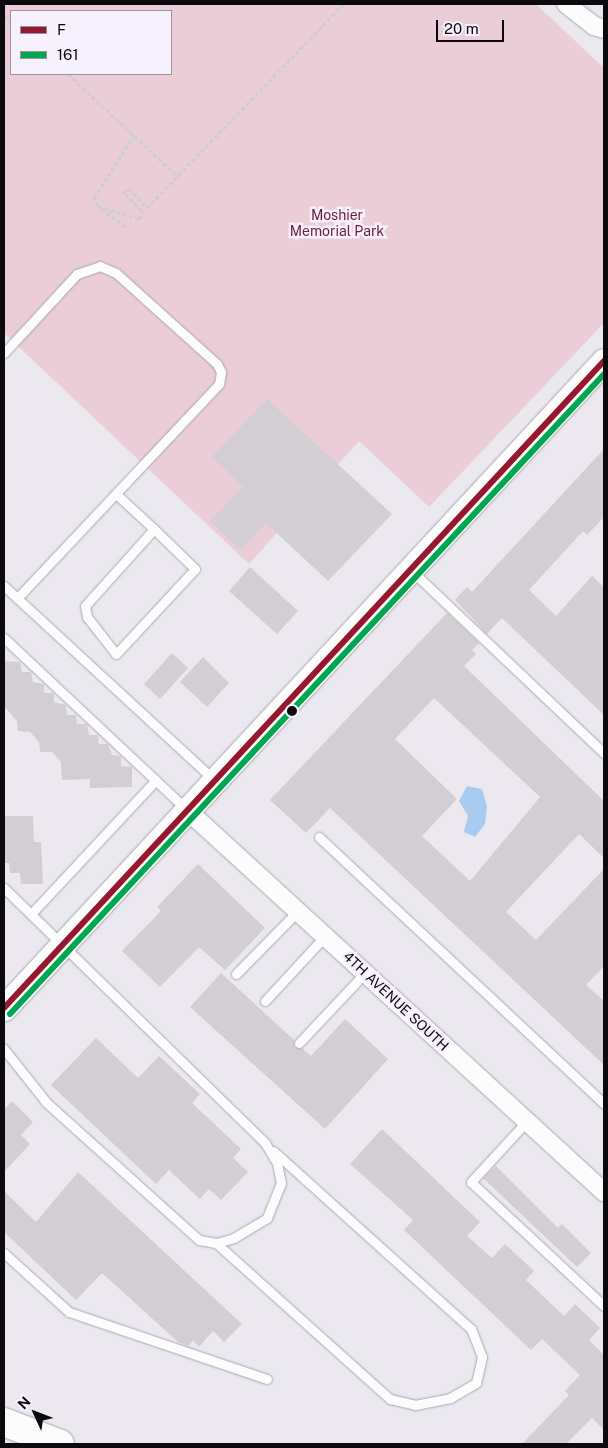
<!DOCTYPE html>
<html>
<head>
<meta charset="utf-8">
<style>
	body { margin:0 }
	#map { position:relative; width:608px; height:1448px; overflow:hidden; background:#ebe8f0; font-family:"Public Sans",sans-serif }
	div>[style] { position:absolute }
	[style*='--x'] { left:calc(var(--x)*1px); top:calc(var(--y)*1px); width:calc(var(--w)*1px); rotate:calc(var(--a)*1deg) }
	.green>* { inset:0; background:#ebcdd7 }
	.water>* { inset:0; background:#a9cbf0 }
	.building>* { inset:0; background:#d2ced3 }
	.path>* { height:3px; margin-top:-1.5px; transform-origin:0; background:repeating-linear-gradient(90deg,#ceced0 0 4px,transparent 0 6.5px) }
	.roads { filter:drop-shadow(0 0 1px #aba9af) drop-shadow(0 0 1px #aba9af) }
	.service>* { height:9px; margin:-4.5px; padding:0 4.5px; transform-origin:4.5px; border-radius:4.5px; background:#fcfcfd }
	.minor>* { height:18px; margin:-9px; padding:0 9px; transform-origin:9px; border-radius:9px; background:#fcfcfd }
	.secondary>* { height:25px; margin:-12.5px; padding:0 12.5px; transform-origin:12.5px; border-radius:12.5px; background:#fcfcfd }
	.motorway>* { height:28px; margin:-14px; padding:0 14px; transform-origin:14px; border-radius:14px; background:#fcfcfd }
	.bus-1>* { height:6px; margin:-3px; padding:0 3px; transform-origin:3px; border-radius:3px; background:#96172e }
	.bus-2>* { height:6px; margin:-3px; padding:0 3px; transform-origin:3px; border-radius:3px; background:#00a651 }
	.dots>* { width:14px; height:14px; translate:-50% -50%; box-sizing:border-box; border:2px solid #f7f1fe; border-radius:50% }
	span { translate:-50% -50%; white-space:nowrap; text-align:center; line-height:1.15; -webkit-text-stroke:5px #f7f1fe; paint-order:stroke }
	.park-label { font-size:14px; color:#701c39 }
	.street-label { font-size:14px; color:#0d0a0f }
	.frame { position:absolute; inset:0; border:5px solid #0d0a0f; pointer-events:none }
	.legend { position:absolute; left:10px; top:10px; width:162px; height:65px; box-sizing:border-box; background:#f7f1fe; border:1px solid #99959e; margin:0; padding:6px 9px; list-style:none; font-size:15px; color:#0d0a0f }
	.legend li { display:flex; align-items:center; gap:10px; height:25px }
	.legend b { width:25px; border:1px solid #99959e }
	.north { position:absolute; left:10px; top:1388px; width:50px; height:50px; -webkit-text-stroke:4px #f7f1fe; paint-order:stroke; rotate:313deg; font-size:14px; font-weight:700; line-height:20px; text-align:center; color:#0d0a0f }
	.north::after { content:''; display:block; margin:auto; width:18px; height:22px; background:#0d0a0f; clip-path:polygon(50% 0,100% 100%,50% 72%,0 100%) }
	.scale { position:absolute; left:436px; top:20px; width:68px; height:22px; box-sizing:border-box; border:2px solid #0d0a0f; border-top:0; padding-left:6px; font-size:15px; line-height:18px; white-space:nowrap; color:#0d0a0f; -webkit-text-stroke:4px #f7f1fe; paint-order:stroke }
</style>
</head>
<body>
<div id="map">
	<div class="green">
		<div style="clip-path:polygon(evenodd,4px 4px,536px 4px,604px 68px,604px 323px,429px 507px,359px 441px,249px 564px,4px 333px,4px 4px,11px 11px,171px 11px,171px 74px,11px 74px,11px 11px)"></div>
	</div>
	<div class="water">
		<div style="clip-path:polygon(467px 786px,482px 789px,487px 806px,485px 824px,475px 837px,464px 832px,468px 816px,459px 801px)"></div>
	</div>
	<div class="building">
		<div style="clip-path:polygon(267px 399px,392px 514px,328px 581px,266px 523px,240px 550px,210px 521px,243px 487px,212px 457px)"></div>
		<div style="clip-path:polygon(604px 449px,604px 517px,587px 535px,583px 531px,529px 590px,556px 616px,592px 576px,604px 587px,604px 715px,502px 618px,487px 634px,455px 600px,467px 587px,472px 592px)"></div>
		<div style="clip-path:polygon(250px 567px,298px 611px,277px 634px,229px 591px)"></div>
		<div style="clip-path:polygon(evenodd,447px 613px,479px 643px,472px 650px,476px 654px,464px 666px,604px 801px,604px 858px,579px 834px,506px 912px,536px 940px,604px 869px,604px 966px,586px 985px,604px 1001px,604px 1065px,330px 808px,306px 833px,270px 800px,447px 613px,434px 698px,540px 797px,470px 881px,422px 836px,457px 799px,395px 739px,434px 698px)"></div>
		<div style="clip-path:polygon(172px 653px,188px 668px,160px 699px,144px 684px)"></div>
		<div style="clip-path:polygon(203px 657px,229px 683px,207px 707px,180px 682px)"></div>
		<div style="clip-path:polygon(4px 661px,20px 662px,22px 672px,31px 672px,33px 682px,44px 684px,44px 693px,54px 693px,54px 702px,66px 705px,67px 715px,76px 715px,77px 724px,87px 724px,89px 735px,98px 735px,99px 744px,108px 744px,112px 755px,121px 756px,121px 766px,132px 767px,132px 787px,90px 788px,90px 779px,62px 780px,61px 762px,52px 752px,40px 752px,39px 742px,30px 732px,18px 731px,17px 721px,4px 706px)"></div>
		<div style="clip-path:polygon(4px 816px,33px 816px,34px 842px,41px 842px,43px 884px,21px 884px,20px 873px,10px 873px,9px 863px,4px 863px)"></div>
		<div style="clip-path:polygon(198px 864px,265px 928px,225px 970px,199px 947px,160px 987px,122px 951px,161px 911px,157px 907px)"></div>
		<div style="clip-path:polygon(221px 973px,294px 1040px,295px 1048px,302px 1048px,311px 1056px,345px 1019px,388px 1059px,325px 1129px,190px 1007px)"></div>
		<div style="clip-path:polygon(96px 1038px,138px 1078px,159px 1056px,200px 1094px,192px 1103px,241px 1149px,233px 1158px,248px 1172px,221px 1200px,209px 1189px,200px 1199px,169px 1170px,156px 1184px,51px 1085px)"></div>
		<div style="clip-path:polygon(12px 1101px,33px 1122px,21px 1135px,30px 1144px,4px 1172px,4px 1110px)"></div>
		<div style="clip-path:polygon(382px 1129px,480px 1222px,467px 1236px,492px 1258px,505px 1244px,534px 1271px,526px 1280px,564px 1316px,575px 1304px,600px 1328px,589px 1340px,604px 1355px,604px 1430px,592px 1418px,566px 1444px,522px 1444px,569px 1395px,565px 1391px,580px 1375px,542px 1339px,531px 1350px,404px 1230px,413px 1220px,350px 1164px)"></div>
		<div style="clip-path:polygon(496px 1166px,558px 1228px,562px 1224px,591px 1253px,577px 1267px,483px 1178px)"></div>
		<div style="clip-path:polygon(78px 1172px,242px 1324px,224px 1342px,213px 1331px,199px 1347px,193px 1340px,188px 1346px,178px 1342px,102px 1273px,76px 1300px,4px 1232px,4px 1191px,36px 1222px)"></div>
	</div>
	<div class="path">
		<div style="--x:4;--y:15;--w:10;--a:45"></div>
		<div style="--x:68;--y:74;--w:151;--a:43.1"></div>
		<div style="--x:98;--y:206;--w:44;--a:17.2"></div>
		<div style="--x:140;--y:219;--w:8;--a:-76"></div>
		<div style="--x:142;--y:211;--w:25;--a:-135"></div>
		<div style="--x:124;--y:193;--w:7;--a:-45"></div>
		<div style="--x:129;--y:188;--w:27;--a:48"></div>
		<div style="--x:147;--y:208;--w:283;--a:-46.1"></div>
		<div style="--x:125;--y:227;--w:34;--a:-142"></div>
		<div style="--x:98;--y:206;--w:9;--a:-117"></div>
		<div style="--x:94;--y:198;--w:75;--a:-57.6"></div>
	</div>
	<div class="roads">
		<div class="service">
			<div style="--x:4;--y:353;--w:108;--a:-47.3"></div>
			<div style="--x:77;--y:274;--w:24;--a:-19"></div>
			<div style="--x:100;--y:266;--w:17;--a:24"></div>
			<div style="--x:116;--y:273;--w:136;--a:42"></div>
			<div style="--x:217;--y:364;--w:9;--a:63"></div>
			<div style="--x:221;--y:372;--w:12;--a:99"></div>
			<div style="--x:219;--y:384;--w:294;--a:133.3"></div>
			<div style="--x:116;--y:494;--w:52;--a:42.6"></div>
			<div style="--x:154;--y:529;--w:57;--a:44.3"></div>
			<div style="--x:195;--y:569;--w:116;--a:132.9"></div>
			<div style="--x:116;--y:654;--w:47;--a:-128.1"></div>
			<div style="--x:87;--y:617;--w:11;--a:-100"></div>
			<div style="--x:85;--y:606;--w:103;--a:-48.1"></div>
			<div style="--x:412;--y:571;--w:265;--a:43.5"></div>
			<div style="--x:4;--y:586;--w:286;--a:42.7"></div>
			<div style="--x:4;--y:638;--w:250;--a:43.2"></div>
			<div style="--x:319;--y:837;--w:391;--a:43.1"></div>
			<div style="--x:4;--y:888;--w:365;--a:44.3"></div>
			<div style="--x:265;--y:1143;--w:23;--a:59"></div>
			<div style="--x:277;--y:1163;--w:20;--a:79"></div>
			<div style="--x:281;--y:1183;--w:38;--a:112"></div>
			<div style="--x:267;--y:1218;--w:39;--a:149"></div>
			<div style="--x:234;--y:1238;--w:19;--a:164"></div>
			<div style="--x:216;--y:1243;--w:17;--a:-170"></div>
			<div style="--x:199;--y:1240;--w:206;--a:-138"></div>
			<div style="--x:46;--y:1102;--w:68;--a:-128.4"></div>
			<div style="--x:31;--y:914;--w:183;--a:-47"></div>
			<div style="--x:236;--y:974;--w:88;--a:-45.5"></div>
			<div style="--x:265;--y:1001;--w:88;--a:-47.3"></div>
			<div style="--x:299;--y:1043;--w:96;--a:-46.7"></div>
			<div style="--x:527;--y:1121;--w:83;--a:132.6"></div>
			<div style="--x:471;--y:1182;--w:182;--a:43"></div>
			<div style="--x:216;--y:1243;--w:234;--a:41.9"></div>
			<div style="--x:390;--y:1399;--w:26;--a:13"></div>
			<div style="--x:415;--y:1405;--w:36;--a:-11"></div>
			<div style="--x:450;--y:1398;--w:30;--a:-30"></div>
			<div style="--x:476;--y:1383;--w:27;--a:-77"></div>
			<div style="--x:482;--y:1357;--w:30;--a:-111"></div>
			<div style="--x:471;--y:1329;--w:266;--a:-138"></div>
			<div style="--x:4;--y:1253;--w:88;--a:42.2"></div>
			<div style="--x:69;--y:1312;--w:209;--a:18.7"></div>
		</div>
		<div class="minor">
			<div style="--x:566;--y:4;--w:36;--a:38"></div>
			<div style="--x:594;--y:26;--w:10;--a:17"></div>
			<div style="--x:187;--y:810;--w:566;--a:42.49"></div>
		</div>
		<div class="secondary">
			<div style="--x:4;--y:1008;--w:882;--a:-47.16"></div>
		</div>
		<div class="motorway">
			<div style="--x:4;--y:1422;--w:60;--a:21.4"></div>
		</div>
	</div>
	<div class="bus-1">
		<div style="--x:4;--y:1008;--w:882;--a:-47.16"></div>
	</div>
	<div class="bus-2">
		<div style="--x:10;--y:1014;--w:873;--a:-47.13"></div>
	</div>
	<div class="dots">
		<div style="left:292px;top:711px;background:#0d0a0f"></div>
	</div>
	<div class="park-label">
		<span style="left:337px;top:223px">Moshier<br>Memorial Park</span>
	</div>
	<div class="street-label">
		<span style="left:396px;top:1001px;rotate:43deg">4TH AVENUE SOUTH</span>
	</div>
	<div class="frame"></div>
	<ul class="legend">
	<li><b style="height:6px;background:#96172e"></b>F</li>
	<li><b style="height:6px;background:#00a651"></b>161</li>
	</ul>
	<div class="north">N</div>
	<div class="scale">20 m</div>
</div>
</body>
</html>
